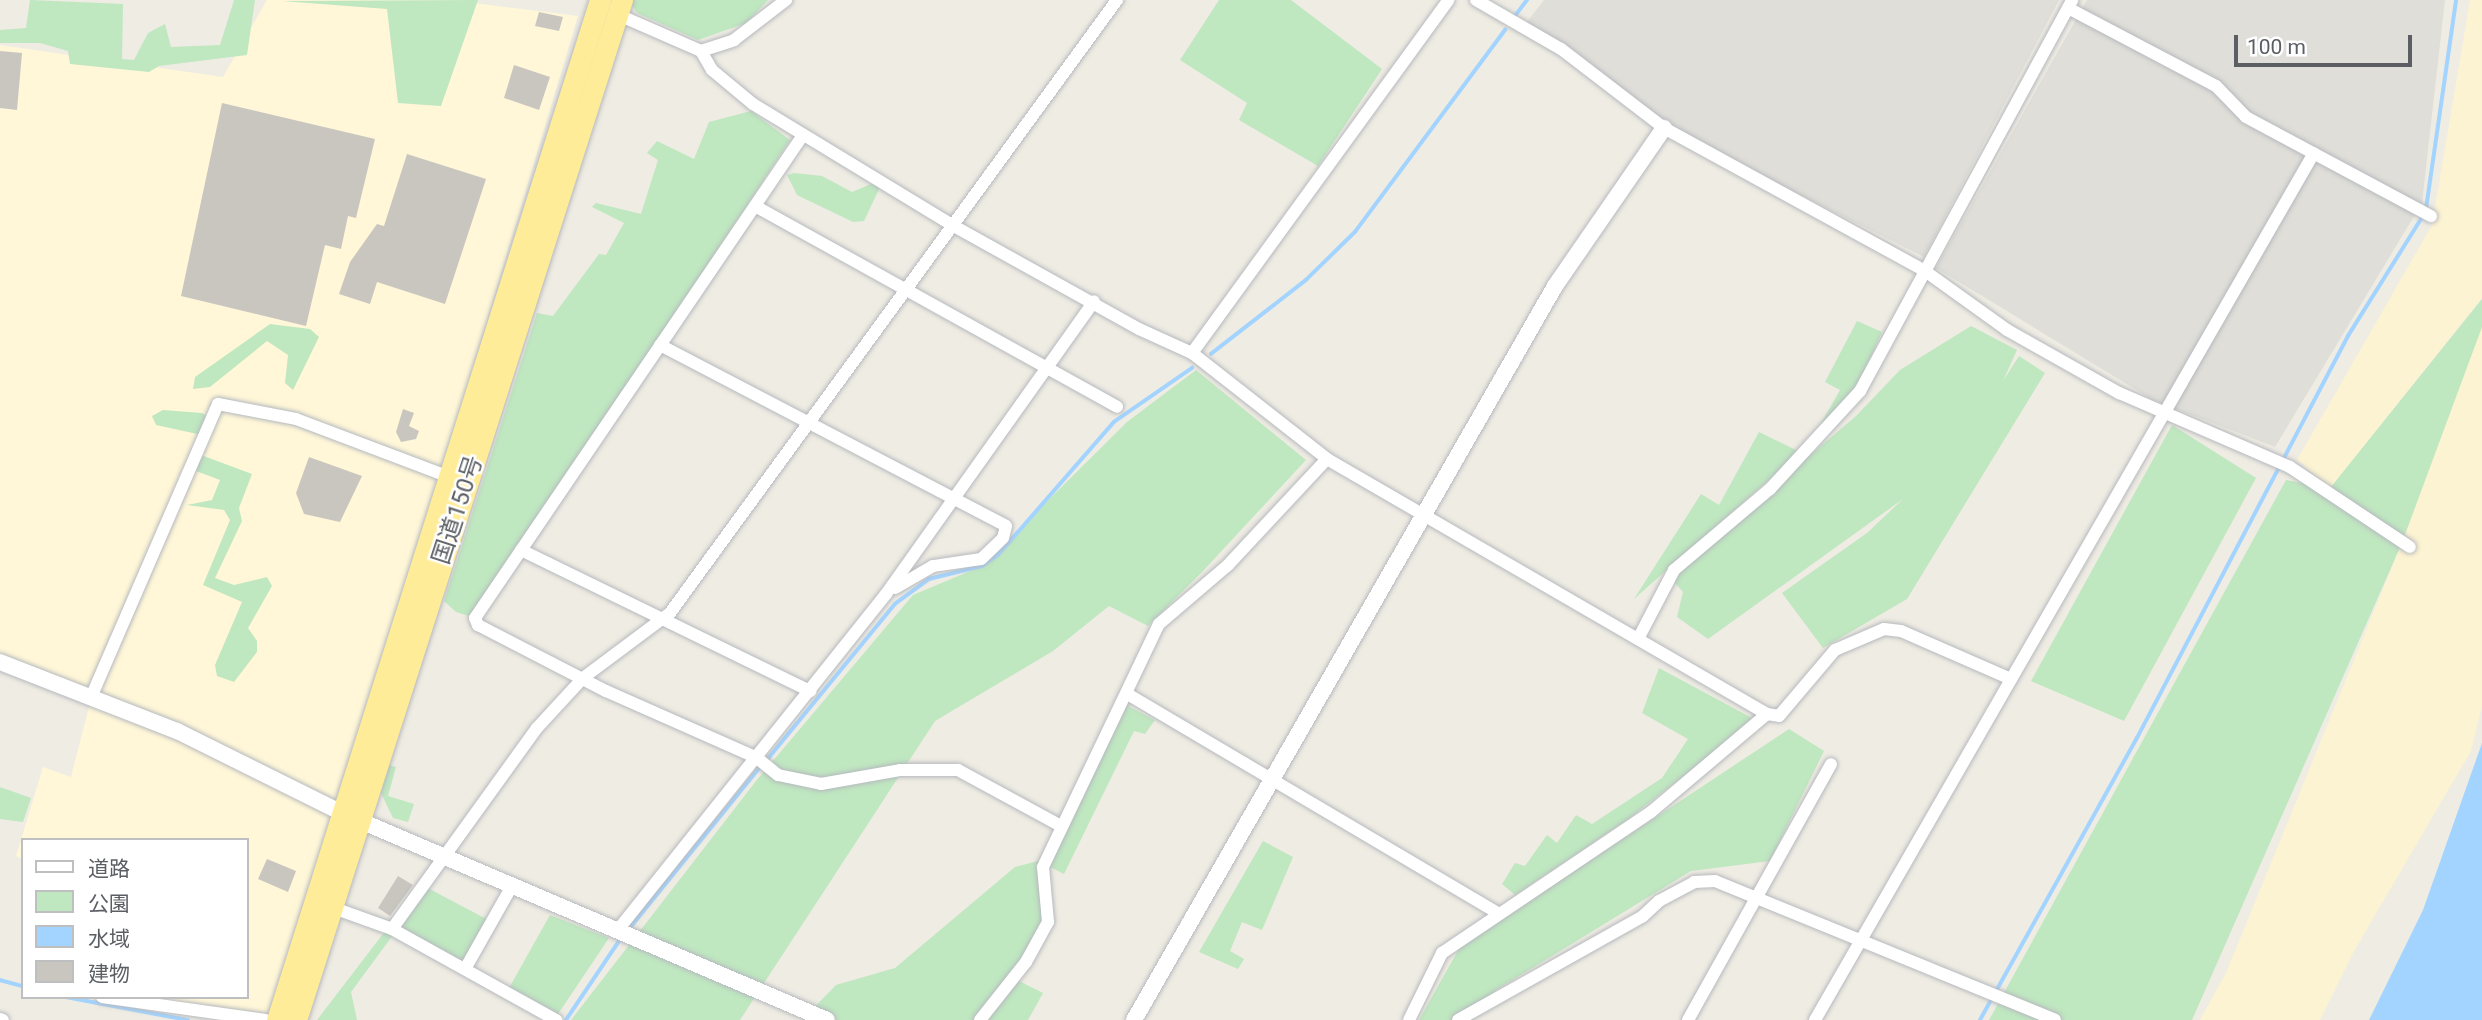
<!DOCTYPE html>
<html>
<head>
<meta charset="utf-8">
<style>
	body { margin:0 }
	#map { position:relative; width:2482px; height:1020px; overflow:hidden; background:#efece3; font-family:Roboto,"Noto Sans JP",sans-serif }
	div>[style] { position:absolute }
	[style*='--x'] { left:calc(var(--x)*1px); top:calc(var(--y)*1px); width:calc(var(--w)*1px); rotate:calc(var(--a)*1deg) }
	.commercial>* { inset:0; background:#fff7d8 }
	.industrial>* { inset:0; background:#dfded8 }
	.green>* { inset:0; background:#bfe7c0 }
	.sand>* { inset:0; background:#fbf3d2 }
	.water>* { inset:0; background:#a3d4ff }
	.stream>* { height:3.5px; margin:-1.75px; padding:0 1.75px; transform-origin:1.75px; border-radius:1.75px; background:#a3d4ff }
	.building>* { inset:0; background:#c9c6c0 }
	.roads { filter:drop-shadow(0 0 2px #b6b9be) drop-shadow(0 0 2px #b6b9be) }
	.minor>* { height:12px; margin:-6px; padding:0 6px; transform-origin:6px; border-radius:6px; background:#fff }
	.tertiary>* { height:16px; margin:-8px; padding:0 8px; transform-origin:8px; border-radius:8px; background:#fff }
	.trunk>* { height:21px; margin:-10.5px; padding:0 10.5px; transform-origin:10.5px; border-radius:10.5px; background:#ffec99 }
	span { translate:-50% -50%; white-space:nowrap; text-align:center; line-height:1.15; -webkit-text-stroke:5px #fff; paint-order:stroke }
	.street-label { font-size:24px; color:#5b5f64 }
	.legend { position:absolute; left:21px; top:838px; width:228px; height:161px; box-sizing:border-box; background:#fff; border:2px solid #bdbfc1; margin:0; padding:9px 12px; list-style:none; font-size:21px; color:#5b5f64 }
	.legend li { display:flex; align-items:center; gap:14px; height:35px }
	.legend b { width:35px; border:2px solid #bdbfc1 }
	.scale { position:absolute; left:2234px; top:35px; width:178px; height:32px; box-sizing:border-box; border:4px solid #5b5f64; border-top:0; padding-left:9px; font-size:21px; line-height:24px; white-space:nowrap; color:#5b5f64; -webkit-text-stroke:5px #fff; paint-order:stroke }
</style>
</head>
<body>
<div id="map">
	<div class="commercial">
		<div style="clip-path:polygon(267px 0,449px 0,578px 16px,447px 454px,267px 1020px,134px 997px,247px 997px,247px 840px,23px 840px,23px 859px,16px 856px,43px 767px,71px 777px,92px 695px,0 667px,0 45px,223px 77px)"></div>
	</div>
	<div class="industrial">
		<div style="clip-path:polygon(1544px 0,2059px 0,1924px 257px,1648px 118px,1571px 58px,1521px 30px)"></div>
		<div style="clip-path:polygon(2087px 0,2445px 0,2422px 203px,2275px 447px,2153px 400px,1936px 268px)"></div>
	</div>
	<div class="green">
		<div style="clip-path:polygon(30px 0,123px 4px,122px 59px,134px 60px,148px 33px,165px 24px,171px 47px,220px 45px,234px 0,255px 0,247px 55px,159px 66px,149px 72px,70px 64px,68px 51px,40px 43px,0 43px,0 30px,26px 28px)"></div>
		<div style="clip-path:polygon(478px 0,441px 106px,398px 103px,387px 9px,282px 1px)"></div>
		<div style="clip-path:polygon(628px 0,768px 0,746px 23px,698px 40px,637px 13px)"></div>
		<div style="clip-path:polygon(1219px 0,1291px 0,1382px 69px,1318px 166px,1239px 120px,1247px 103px,1180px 60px)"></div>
		<div style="clip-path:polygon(751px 111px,790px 140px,475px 618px,456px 612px,444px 601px,537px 313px,553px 316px,599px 254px,606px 255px,624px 223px,592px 207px,596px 203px,641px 214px,658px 160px,647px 153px,657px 141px,694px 159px,709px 122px)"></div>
		<div style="clip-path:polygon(794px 173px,822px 176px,852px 192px,871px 184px,880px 187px,864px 221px,853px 222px,797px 195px,787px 175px)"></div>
		<div style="clip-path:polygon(2482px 299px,2482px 361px,2192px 1020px,1989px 1020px,2286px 480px,2330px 488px)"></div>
		<div style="clip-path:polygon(1857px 321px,1882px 332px,1860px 382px,1807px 448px,1840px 390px,1825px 382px)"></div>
		<div style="clip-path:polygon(270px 324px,310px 329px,319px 337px,293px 390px,285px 383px,288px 355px,267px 341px,210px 387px,193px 389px,195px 377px)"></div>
		<div style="clip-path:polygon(1971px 326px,2017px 350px,2003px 381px,2019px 356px,2045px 373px,1907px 599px,1823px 648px,1782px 593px,1867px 533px,1903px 499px,1708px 639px,1677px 617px,1683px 592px,1674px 582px,1688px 559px,1856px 416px,1900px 370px)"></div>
		<div style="clip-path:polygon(1196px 370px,1306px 460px,1203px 571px,1148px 626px,1109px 606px,1053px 651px,935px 721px,740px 1020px,571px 1020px,756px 781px,913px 595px,982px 566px,1127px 422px)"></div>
		<div style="clip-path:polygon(163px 410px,202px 413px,207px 416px,202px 435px,156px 425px,152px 416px)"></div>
		<div style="clip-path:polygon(2172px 425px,2256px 478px,2124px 721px,2031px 681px)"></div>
		<div style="clip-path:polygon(1759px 432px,1800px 452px,1634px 599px,1701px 494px,1719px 505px)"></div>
		<div style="clip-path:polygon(201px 455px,252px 474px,239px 508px,242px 521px,215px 578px,234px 585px,267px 577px,272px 586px,248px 628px,257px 641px,257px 652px,234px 682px,217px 676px,215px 665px,242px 602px,203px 585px,230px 520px,224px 510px,187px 505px,212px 500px,220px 480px,196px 471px)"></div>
		<div style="clip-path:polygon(1659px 668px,1752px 718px,1750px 724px,1627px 820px,1515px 895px,1502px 884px,1515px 863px,1525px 866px,1547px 835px,1557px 843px,1576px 815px,1592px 824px,1662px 778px,1688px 739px,1642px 713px)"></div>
		<div style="clip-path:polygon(1126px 705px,1155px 720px,1145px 734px,1134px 731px,1064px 874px,1046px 865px)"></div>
		<div style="clip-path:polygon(1789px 729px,1824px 751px,1770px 861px,1691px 871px,1496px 990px,1473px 1020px,1419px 1020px,1460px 947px)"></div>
		<div style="clip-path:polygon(389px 765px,396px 767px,388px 796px,414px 804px,408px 822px,393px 818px,381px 793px)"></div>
		<div style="clip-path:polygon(0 787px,31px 798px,23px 822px,0 819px)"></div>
		<div style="clip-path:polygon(1263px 841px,1293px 857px,1262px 930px,1242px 922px,1230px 951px,1244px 959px,1238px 969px,1199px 952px)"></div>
		<div style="clip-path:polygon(1042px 860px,1043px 932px,974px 1020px,802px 1020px,836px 985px,895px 968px,1015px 867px)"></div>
		<div style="clip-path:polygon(424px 886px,492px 922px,461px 967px,399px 933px)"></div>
		<div style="clip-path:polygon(550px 915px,609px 938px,558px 1014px,509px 988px)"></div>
		<div style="clip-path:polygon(386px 930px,393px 935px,351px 992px,357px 1020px,317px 1020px)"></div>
		<div style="clip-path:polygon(1019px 981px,1043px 993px,1028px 1020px,988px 1020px)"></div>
	</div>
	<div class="sand">
		<div style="clip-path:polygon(2470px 0,2482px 0,2482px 298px,2330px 488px,2297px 460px,2432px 225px)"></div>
		<div style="clip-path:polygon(2482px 327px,2482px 706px,2471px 751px,2354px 951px,2320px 1020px,2200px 1020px,2226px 973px,2403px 540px)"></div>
	</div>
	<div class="water">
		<div style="clip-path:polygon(2482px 743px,2482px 1020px,2369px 1020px,2423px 910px)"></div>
	</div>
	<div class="stream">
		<div style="--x:1515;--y:16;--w:20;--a:-53"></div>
		<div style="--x:2426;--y:209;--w:211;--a:-81.8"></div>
		<div style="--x:1211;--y:354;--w:120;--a:-37.9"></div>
		<div style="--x:1306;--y:280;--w:69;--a:-44.4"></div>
		<div style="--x:1355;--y:232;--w:252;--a:-53.4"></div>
		<div style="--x:766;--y:761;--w:203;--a:-50.6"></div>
		<div style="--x:895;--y:604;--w:42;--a:-36.3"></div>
		<div style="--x:929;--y:579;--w:55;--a:-13.8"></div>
		<div style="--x:982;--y:566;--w:19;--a:-35"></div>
		<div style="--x:998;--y:555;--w:176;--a:-48.9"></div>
		<div style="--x:1114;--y:422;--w:95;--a:-34.7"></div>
		<div style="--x:629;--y:929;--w:210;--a:-51"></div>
		<div style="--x:0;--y:980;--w:24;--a:15"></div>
		<div style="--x:66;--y:997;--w:124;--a:10.7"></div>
		<div style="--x:566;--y:1020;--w:99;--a:-56.1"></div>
		<div style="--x:1980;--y:1020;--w:323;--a:-60.9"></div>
		<div style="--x:2137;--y:738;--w:454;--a:-62.3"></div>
		<div style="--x:2348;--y:336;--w:142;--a:-58"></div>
	</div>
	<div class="building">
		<div style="clip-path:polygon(539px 12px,563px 17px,559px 31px,535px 26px)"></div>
		<div style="clip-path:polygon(0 51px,22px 53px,17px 110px,0 108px)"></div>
		<div style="clip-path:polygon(514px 65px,550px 77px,539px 110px,504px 98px)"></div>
		<div style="clip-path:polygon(222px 103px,375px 139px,356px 218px,348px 216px,341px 249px,325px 245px,306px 326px,181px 296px)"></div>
		<div style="clip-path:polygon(407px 154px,486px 179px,445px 304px,377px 282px,370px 304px,339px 294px,350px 262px,377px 224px,384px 226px)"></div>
		<div style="clip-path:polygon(403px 409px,414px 413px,409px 426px,419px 431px,416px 439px,401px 442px,396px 432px)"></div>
		<div style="clip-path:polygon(309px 457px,362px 476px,340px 522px,304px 514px,296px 493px)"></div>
		<div style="clip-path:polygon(267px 859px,296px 871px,288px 892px,258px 879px)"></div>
		<div style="clip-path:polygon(398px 876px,413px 885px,390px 916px,378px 908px)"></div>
	</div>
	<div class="roads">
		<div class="minor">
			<div style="--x:1476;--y:0;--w:98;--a:30"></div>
			<div style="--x:1561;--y:49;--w:130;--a:37.5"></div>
			<div style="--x:1664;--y:128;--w:298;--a:28.7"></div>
			<div style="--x:1925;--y:271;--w:101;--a:35.7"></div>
			<div style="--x:2007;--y:330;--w:129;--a:29.4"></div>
			<div style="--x:2119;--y:393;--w:186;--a:23.4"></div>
			<div style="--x:2290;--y:467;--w:144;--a:33.7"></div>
			<div style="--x:2068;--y:8;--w:167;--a:27.8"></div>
			<div style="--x:2216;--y:86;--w:43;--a:45.9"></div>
			<div style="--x:2246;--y:117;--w:210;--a:28.2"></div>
			<div style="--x:614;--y:13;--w:95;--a:23.6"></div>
			<div style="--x:701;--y:51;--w:35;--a:-18"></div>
			<div style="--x:734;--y:40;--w:66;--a:-37.6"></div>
			<div style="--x:701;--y:51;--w:22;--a:60"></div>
			<div style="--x:712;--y:70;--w:53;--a:39.7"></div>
			<div style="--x:753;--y:104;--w:233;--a:31.3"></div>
			<div style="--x:952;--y:225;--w:214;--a:29.1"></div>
			<div style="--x:1139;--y:329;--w:58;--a:24.4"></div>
			<div style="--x:1192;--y:353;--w:172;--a:38.1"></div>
			<div style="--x:1327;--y:459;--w:509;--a:30.09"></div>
			<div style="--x:1767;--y:714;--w:12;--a:9"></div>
			<div style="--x:1779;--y:716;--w:87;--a:-49.7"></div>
			<div style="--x:1835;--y:650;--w:53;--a:-23.2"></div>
			<div style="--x:1884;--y:629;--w:17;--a:7"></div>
			<div style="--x:1901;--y:631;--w:120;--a:23.6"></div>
			<div style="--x:803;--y:135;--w:584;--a:124.18"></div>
			<div style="--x:475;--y:618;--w:8;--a:67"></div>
			<div style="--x:478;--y:625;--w:144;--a:27.3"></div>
			<div style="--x:606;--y:691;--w:165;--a:23.9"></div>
			<div style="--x:757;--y:758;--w:27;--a:39"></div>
			<div style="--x:778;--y:775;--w:44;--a:11.8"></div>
			<div style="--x:821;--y:784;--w:80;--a:-10"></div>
			<div style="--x:900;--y:770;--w:58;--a:0"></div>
			<div style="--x:958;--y:770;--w:117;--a:28.5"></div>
			<div style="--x:755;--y:206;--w:414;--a:29"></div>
			<div style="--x:660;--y:345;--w:390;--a:27.6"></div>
			<div style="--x:1006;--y:526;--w:12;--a:104"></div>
			<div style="--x:1003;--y:538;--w:30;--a:136"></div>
			<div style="--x:981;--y:559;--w:49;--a:171.7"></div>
			<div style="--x:933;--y:566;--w:44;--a:149.9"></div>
			<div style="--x:1192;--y:353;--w:436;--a:-54"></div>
			<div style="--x:521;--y:550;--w:322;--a:26"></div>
			<div style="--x:1638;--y:639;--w:78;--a:-62.4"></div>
			<div style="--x:1674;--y:570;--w:126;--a:-40.2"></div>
			<div style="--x:1770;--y:489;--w:133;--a:-47.4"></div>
			<div style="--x:1860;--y:391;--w:445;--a:-61.5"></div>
			<div style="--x:92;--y:695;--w:317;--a:-66.6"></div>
			<div style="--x:218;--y:404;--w:79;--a:10.9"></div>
			<div style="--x:296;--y:419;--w:170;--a:20.7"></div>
			<div style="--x:1129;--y:695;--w:428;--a:30.6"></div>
			<div style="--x:331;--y:907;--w:65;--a:19.8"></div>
			<div style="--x:392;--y:929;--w:188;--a:29"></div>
			<div style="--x:392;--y:929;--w:248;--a:-54.2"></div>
			<div style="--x:537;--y:728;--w:68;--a:-47.4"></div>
			<div style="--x:583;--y:678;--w:109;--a:-36.8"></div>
			<div style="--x:670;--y:613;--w:759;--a:-53.9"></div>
			<div style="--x:617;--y:931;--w:431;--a:-51.4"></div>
			<div style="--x:886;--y:594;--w:359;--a:-54.6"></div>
			<div style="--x:465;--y:969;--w:95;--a:-60.5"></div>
			<div style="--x:102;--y:997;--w:165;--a:8"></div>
			<div style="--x:0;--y:1019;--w:3;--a:18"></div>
			<div style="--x:980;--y:1020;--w:74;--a:-51.6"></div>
			<div style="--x:1026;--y:962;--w:46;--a:-61.2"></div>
			<div style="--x:1048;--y:922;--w:55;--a:-95.2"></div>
			<div style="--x:1043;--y:867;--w:269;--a:-64.5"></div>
			<div style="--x:1159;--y:624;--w:91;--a:-40.5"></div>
			<div style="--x:1228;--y:565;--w:145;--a:-47"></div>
			<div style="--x:1409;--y:1020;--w:75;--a:-63.8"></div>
			<div style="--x:1442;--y:953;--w:252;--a:-34"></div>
			<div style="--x:1651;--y:812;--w:152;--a:-40.2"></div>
			<div style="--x:1458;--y:1020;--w:212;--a:-29.3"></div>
			<div style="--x:1643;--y:916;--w:22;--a:-43"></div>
			<div style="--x:1659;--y:901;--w:40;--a:-28"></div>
			<div style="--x:1694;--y:882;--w:21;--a:-3"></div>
			<div style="--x:1715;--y:881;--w:367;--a:22.2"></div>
			<div style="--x:1688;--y:1020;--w:293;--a:-60.8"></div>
			<div style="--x:1815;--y:1020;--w:1000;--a:-60.08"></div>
		</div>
		<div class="tertiary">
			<div style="--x:0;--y:662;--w:190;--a:21.3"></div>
			<div style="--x:177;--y:731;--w:184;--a:26.4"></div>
			<div style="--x:342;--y:813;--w:527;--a:23.11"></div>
			<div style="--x:1134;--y:1020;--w:846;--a:-60.16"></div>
			<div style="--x:1555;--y:286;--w:192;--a:-55.4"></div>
		</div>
		<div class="trunk">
			<div style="--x:277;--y:1020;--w:1070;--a:-72.43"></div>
			<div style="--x:296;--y:1020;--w:1071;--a:-72.28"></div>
		</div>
	</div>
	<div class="street-label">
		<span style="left:458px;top:510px;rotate:-72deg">国道150号</span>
	</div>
	<ul class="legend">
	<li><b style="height:9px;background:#fff"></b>道路</li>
	<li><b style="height:19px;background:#bfe7c0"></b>公園</li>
	<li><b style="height:19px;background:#a3d4ff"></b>水域</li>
	<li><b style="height:19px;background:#c9c6c0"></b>建物</li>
	</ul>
	<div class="scale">100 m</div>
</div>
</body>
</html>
